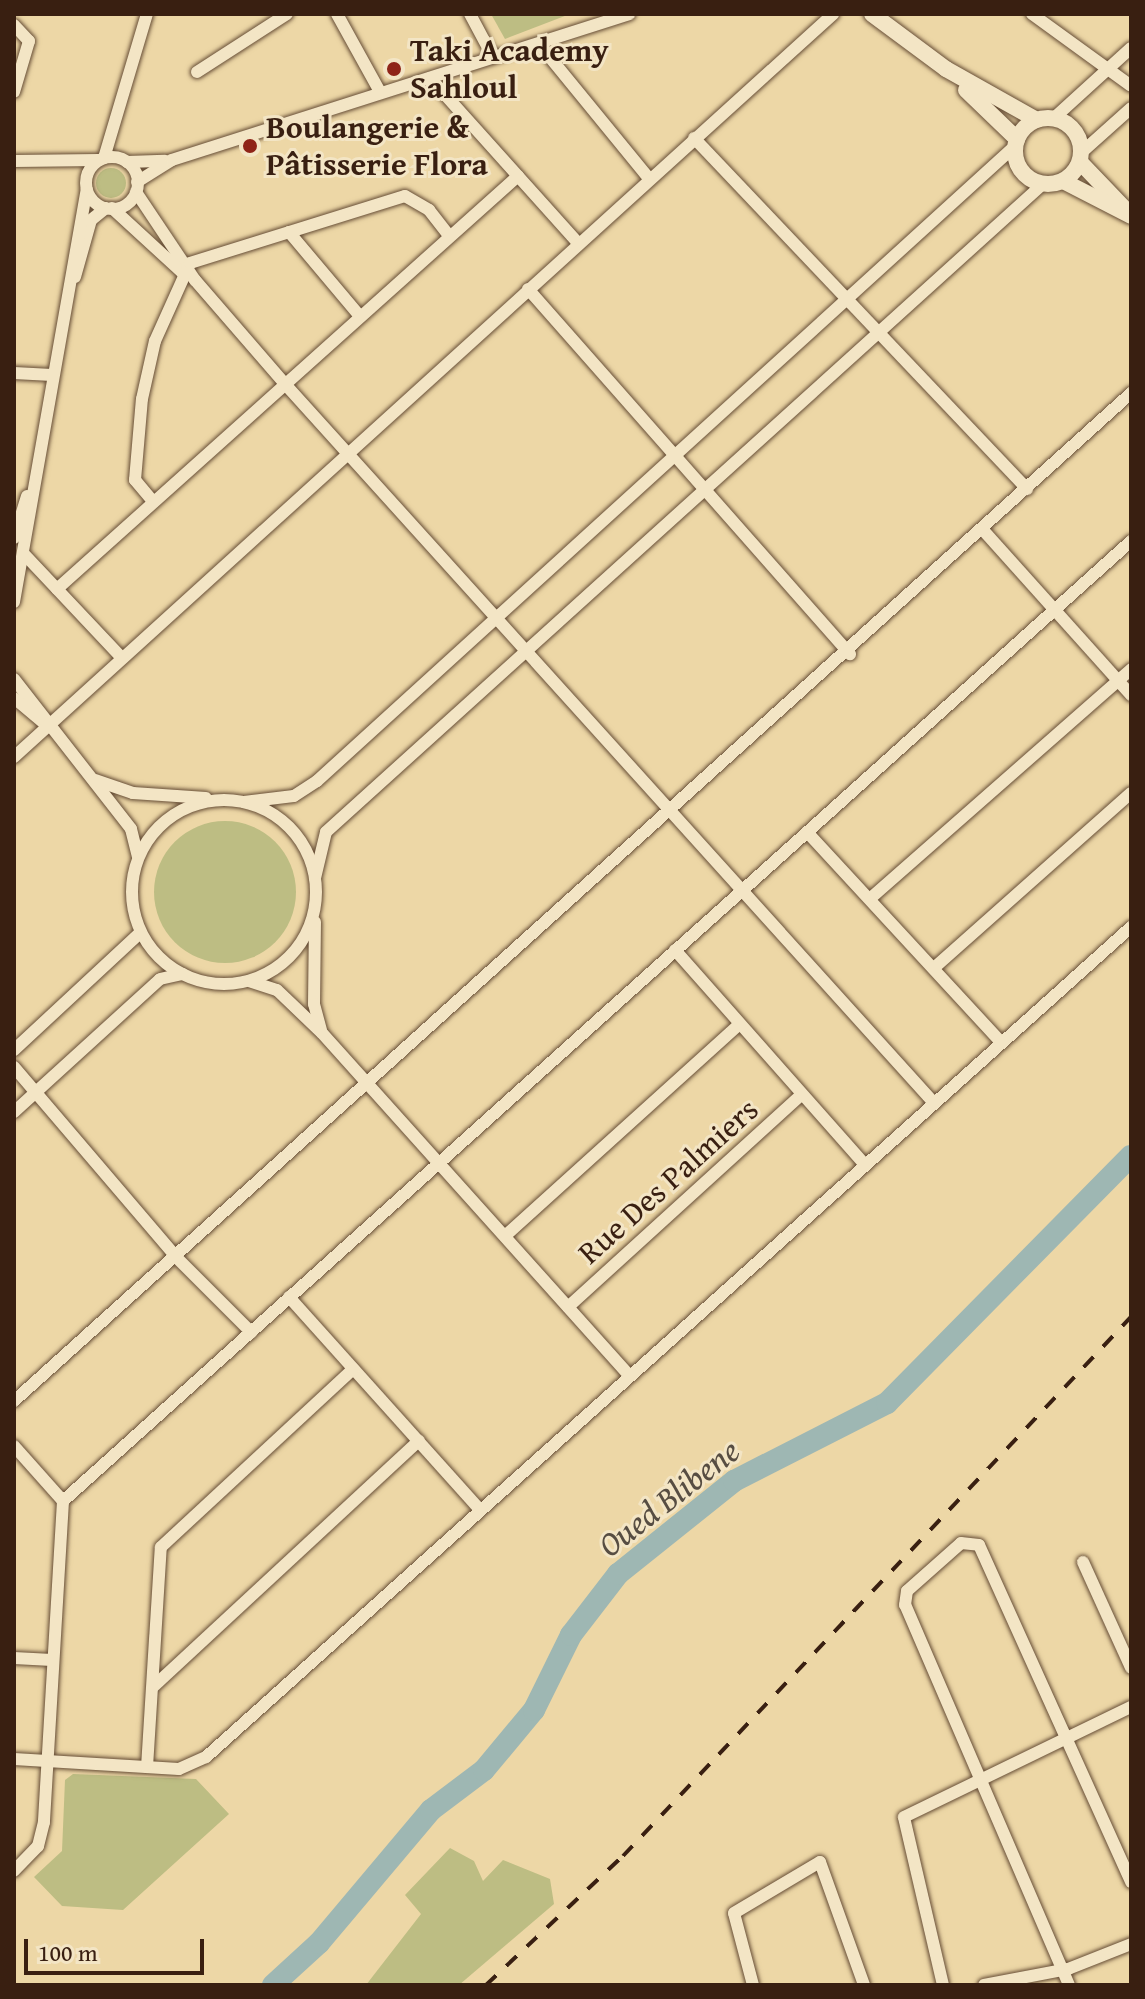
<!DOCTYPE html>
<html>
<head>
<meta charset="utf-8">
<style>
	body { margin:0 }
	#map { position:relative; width:1145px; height:1999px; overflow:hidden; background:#edd7a6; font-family:"Gentium Book Plus",serif }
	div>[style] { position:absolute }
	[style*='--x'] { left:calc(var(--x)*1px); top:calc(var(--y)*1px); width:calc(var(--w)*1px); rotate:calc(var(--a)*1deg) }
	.green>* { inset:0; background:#bdbd83 }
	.round { border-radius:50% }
	.river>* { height:22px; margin:-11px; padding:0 11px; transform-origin:11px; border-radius:11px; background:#9eb7b3 }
	.roads { filter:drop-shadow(0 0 2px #664d36) drop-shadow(0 0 2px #664d36) }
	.minor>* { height:12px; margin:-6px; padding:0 6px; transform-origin:6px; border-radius:6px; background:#f3e5c5 }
	.minor>.ring { margin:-6px; padding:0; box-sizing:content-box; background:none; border:12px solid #f3e5c5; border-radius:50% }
	.tertiary>* { height:16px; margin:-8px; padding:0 8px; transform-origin:8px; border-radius:8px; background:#f3e5c5 }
	.tertiary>.ring { margin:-8px; padding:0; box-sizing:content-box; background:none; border:16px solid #f3e5c5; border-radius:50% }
	.rail>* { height:4px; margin-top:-2px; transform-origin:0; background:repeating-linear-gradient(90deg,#391f11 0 14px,transparent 0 28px) }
	.dots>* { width:22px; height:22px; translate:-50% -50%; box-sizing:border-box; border:4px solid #f3e5c5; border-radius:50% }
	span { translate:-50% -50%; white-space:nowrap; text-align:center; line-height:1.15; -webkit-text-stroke:6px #f3e5c5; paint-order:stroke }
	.poi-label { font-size:32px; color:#391f11; font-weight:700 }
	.left { translate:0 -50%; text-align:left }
	.street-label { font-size:32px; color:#391f11 }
	.water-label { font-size:34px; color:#574d42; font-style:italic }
	.frame { position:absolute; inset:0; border:16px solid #391f11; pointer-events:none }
	.scale { position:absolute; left:24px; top:1939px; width:180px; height:36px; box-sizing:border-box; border:4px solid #391f11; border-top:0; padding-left:10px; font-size:24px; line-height:28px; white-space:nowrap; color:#391f11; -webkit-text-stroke:6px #f3e5c5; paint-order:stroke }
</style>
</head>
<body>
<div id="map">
	<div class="green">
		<div style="clip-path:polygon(491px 14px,570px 14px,505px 39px)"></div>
		<div class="round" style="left:96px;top:168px;width:30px;height:30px"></div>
		<div class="round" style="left:154px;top:821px;width:142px;height:142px"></div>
		<div style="clip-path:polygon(73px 1774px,196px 1779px,229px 1814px,123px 1910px,62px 1906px,34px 1877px,62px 1851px,65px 1780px)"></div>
		<div style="clip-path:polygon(450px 1848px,474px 1861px,483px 1881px,503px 1860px,550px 1879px,554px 1904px,459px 1985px,366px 1985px,421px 1914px,405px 1895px)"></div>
	</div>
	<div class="river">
		<div style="--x:273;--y:1985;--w:62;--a:-42.4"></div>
		<div style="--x:319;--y:1943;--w:174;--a:-49.9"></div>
		<div style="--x:431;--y:1810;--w:66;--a:-37"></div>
		<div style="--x:484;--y:1770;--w:78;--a:-50.2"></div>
		<div style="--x:534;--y:1710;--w:84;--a:-63.7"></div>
		<div style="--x:571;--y:1635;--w:77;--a:-52.4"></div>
		<div style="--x:618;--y:1574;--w:149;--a:-38.7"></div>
		<div style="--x:734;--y:1481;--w:172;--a:-27"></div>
		<div style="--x:887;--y:1403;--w:347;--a:-45.4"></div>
	</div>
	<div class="roads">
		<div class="minor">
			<div style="--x:337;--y:14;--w:89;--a:61.1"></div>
			<div style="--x:470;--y:14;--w:49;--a:61.9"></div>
			<div style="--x:1032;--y:14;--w:122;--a:36"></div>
			<div style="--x:14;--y:25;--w:22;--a:47"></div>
			<div style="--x:29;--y:41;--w:53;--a:106.4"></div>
			<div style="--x:539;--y:44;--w:171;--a:50.7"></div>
			<div style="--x:197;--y:72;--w:107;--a:-32.8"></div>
			<div style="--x:430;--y:78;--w:222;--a:48.1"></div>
			<div style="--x:1054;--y:118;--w:104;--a:-42.3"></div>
			<div style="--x:694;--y:138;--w:484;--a:46.5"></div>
			<div style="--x:1082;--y:152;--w:66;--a:-41.9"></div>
			<div class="ring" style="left:86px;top:157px;width:40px;height:40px"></div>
			<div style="--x:104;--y:158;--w:150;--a:-73.4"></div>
			<div style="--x:14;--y:161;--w:85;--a:-0.7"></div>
			<div style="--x:127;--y:162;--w:38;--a:-2"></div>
			<div style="--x:137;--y:182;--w:41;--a:-32.2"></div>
			<div style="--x:172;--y:160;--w:480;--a:-17.7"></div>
			<div style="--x:136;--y:192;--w:106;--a:56.2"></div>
			<div style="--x:195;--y:280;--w:138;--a:49.1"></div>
			<div style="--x:285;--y:384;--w:969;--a:47.93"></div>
			<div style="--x:112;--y:208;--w:100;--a:42.6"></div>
			<div style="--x:289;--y:232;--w:109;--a:49.9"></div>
			<div style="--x:75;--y:277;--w:59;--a:-74.3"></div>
			<div style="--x:91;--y:220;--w:19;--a:-39"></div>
			<div style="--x:528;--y:289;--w:487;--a:48.6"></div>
			<div style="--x:14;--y:373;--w:38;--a:3"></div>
			<div style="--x:151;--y:499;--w:25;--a:-130"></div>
			<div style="--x:135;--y:480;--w:81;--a:-85.1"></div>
			<div style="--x:142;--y:399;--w:59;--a:-77.4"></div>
			<div style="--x:155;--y:341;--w:85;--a:-65.8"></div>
			<div style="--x:190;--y:263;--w:225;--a:-17.3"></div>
			<div style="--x:405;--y:196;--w:28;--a:30"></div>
			<div style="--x:429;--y:210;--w:33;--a:52"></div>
			<div style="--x:983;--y:530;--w:222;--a:48.1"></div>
			<div style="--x:14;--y:538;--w:44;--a:-72.8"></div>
			<div style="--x:24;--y:554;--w:143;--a:46.7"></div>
			<div style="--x:57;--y:589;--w:619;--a:-41.86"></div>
			<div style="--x:14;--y:602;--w:419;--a:-80"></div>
			<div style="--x:14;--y:679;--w:190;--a:52"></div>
			<div style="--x:131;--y:829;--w:29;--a:76"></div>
			<div style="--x:14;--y:698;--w:40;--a:40"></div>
			<div style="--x:14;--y:757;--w:1106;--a:-42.21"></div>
			<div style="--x:95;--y:780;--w:40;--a:18.9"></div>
			<div style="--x:133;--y:793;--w:73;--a:3.9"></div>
			<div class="ring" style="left:132px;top:800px;width:172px;height:172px"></div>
			<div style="--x:244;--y:802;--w:50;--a:-6.8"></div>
			<div style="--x:294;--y:796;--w:27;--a:-33"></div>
			<div style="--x:317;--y:781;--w:944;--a:-42.29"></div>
			<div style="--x:807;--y:832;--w:286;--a:47.3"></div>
			<div style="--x:315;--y:878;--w:47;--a:-76.6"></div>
			<div style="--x:326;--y:832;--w:968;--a:-42.11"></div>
			<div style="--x:873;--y:896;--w:344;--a:-41.3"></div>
			<div style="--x:315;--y:922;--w:82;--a:90.7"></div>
			<div style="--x:314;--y:1004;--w:27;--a:75"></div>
			<div style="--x:675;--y:950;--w:287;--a:48.5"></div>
			<div style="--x:935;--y:967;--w:262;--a:-41.6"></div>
			<div style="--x:249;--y:981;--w:29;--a:18"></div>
			<div style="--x:277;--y:990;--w:62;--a:43.7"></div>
			<div style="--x:322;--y:1033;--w:461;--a:48.1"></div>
			<div style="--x:14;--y:1050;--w:173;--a:-42.9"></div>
			<div style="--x:14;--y:1067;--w:251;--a:49.5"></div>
			<div style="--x:177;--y:1258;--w:105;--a:45"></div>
			<div style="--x:14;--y:1112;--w:197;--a:-42.3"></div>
			<div style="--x:160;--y:979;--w:23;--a:-13"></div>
			<div style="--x:505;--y:1236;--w:316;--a:-42.1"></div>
			<div style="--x:289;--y:1297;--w:286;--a:48.1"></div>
			<div style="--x:568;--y:1307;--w:316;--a:-42.3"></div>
			<div style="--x:14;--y:1401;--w:1505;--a:-42.06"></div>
			<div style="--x:14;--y:1446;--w:74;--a:48.3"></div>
			<div style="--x:63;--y:1501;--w:322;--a:93.4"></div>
			<div style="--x:44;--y:1822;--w:25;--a:104"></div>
			<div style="--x:38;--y:1846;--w:35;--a:134"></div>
			<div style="--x:63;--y:1501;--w:1436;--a:-41.95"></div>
			<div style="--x:1083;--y:1562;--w:116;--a:65.6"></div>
			<div style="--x:14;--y:1658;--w:38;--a:3"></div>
			<div style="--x:154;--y:1686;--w:361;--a:-42.8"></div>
			<div style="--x:14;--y:1759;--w:165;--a:3.5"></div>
			<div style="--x:179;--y:1769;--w:30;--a:-24"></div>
			<div style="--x:206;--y:1757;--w:1243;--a:-41.9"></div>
			<div style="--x:147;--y:1767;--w:220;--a:-86.4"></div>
			<div style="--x:161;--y:1547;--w:262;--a:-42.8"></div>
			<div style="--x:753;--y:1985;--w:74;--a:-104.8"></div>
			<div style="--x:734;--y:1913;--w:100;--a:-30.7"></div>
			<div style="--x:820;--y:1862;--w:131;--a:70.3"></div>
			<div style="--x:943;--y:1985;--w:172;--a:-103.1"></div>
			<div style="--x:904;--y:1817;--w:252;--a:-25.9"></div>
			<div style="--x:984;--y:1985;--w:86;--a:-10.8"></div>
			<div style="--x:1068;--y:1969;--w:68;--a:-21.6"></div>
			<div style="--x:1069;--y:1985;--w:414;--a:-113.3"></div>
			<div style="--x:905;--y:1605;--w:14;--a:-82"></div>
			<div style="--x:907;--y:1591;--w:72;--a:-41.6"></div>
			<div style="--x:961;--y:1543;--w:18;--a:6"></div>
			<div style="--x:979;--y:1545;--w:370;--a:65.7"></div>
		</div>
		<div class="tertiary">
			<div style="--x:872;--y:14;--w:92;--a:36.6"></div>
			<div style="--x:946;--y:69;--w:104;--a:29.3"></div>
			<div style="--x:966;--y:90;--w:71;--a:43.9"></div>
			<div class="ring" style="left:1015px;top:118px;width:50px;height:50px"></div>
			<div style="--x:1080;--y:162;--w:65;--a:46.2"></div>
			<div style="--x:1063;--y:181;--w:76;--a:27.2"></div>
		</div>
	</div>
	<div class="rail">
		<div style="--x:486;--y:1985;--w:188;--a:-43.3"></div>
		<div style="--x:623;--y:1856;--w:741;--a:-46.7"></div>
	</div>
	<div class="dots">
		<div style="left:394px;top:69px;background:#8f2418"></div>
		<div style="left:250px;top:146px;background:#8f2418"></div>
	</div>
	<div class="poi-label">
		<span class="left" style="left:410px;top:69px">Taki Academy<br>Sahloul</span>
		<span class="left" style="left:266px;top:146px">Boulangerie &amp;<br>Pâtisserie Flora</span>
	</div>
	<div class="street-label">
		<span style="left:668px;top:1181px;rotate:-42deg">Rue Des Palmiers</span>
	</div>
	<div class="water-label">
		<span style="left:668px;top:1497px;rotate:-38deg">Oued Blibene</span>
	</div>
	<div class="frame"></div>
	<div class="scale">100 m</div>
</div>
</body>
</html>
